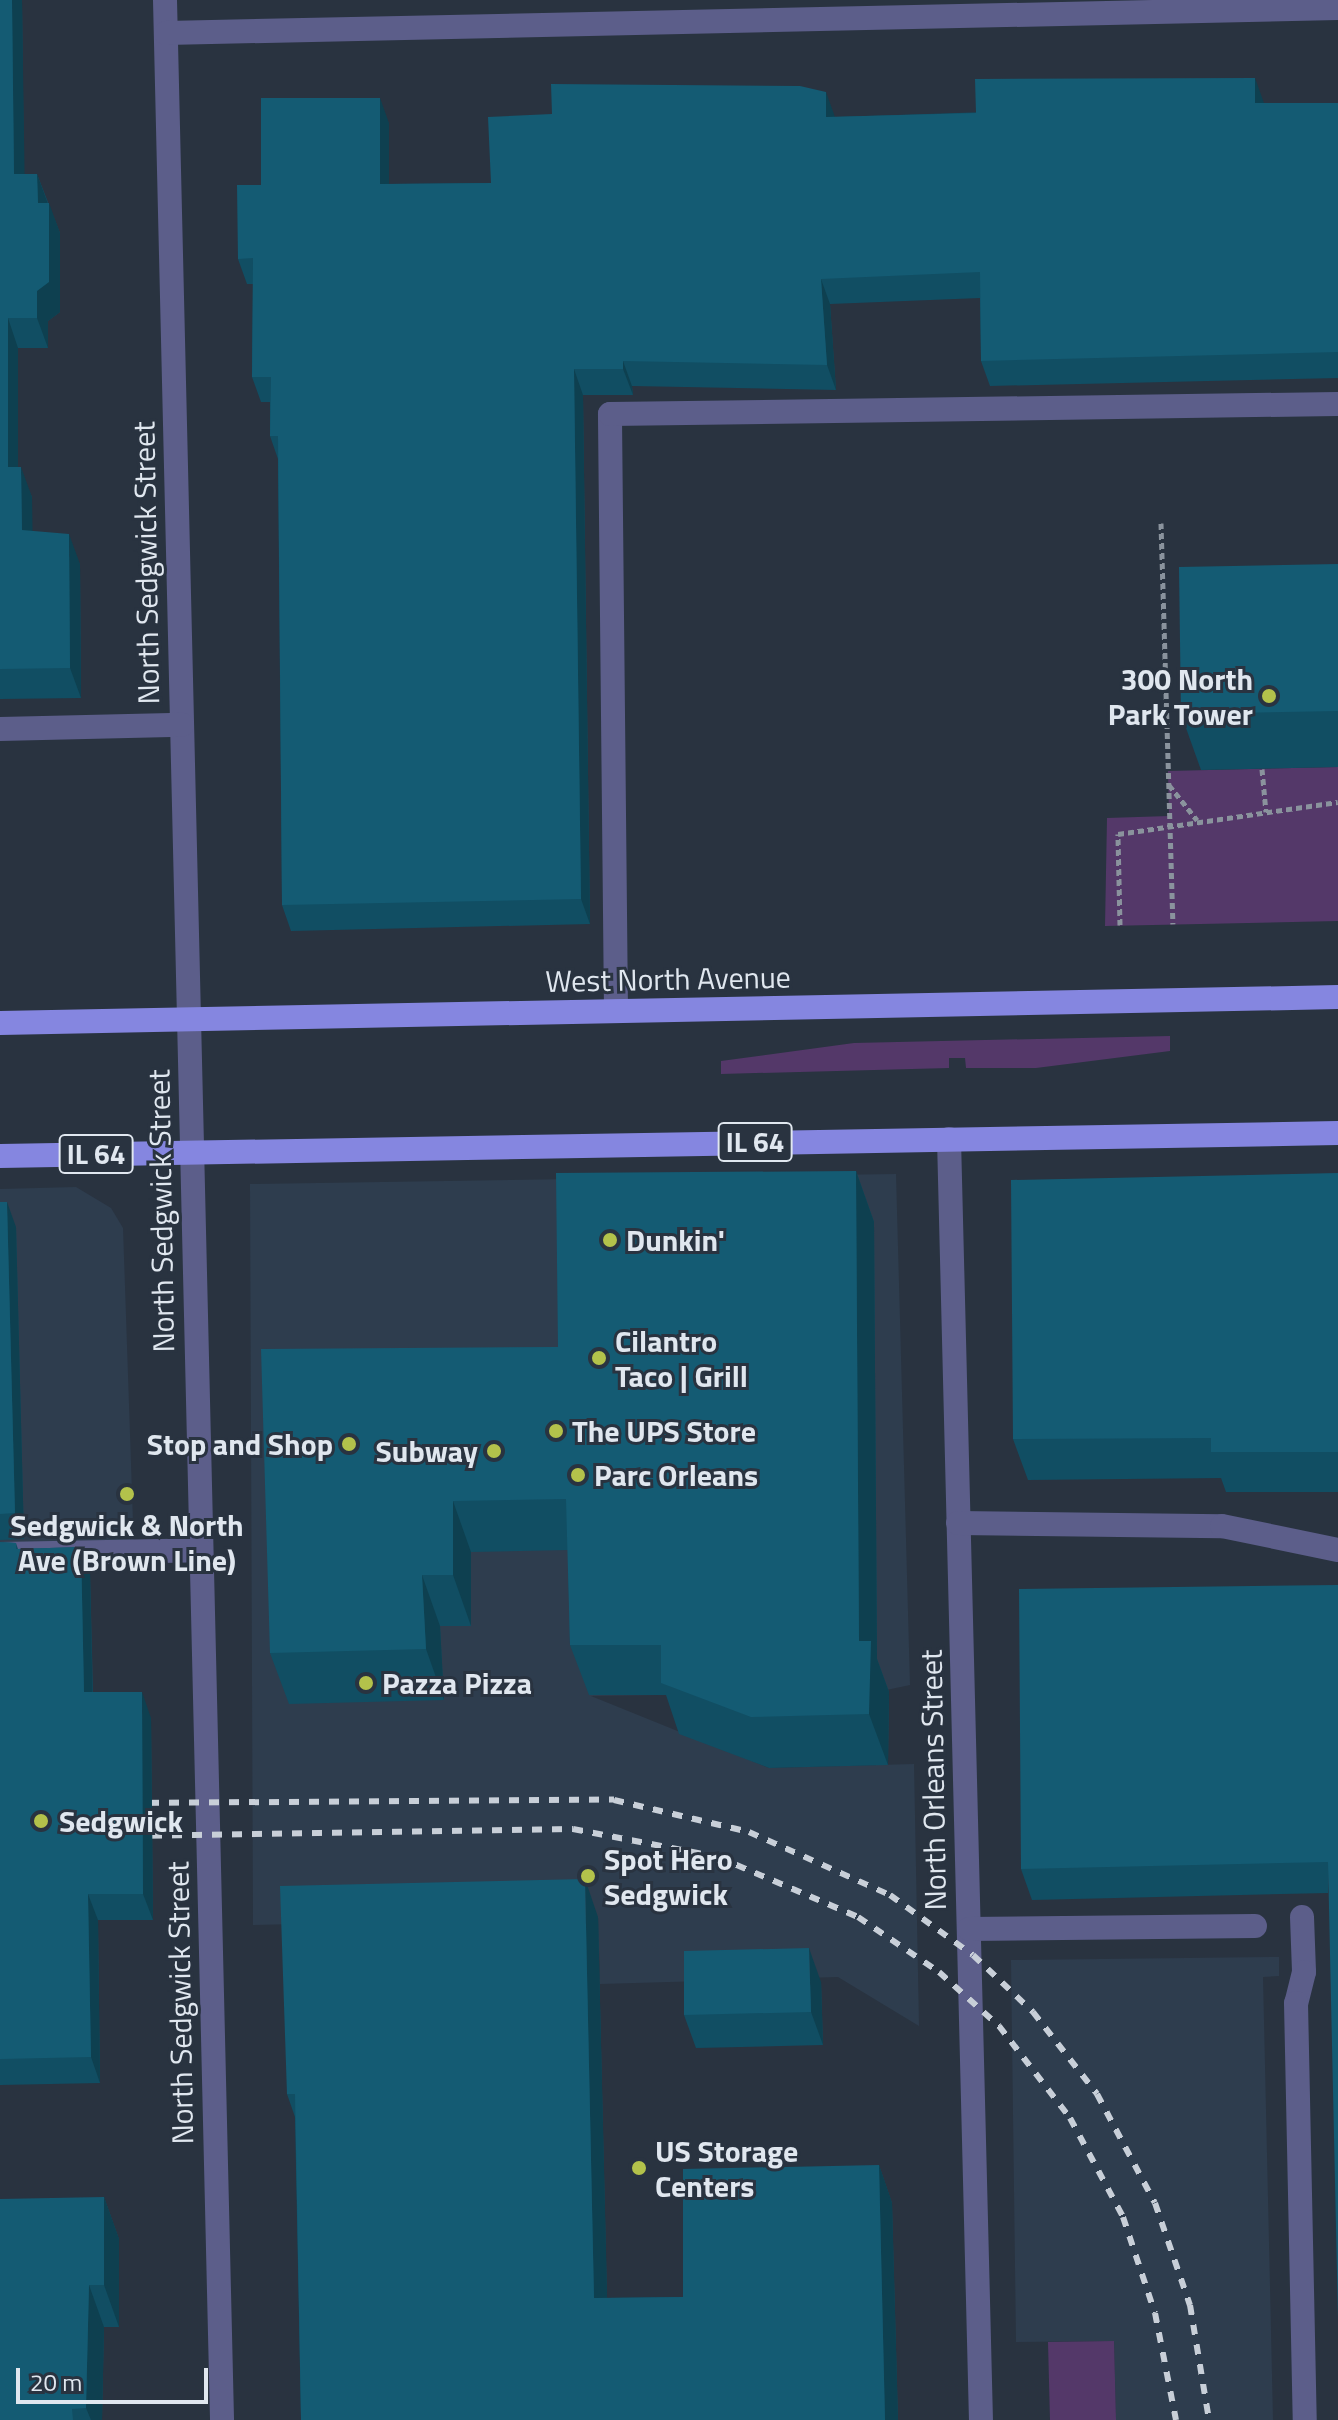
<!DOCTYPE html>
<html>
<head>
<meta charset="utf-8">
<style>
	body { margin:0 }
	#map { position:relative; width:1338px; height:2420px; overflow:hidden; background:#293340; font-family:"Titillium Web",sans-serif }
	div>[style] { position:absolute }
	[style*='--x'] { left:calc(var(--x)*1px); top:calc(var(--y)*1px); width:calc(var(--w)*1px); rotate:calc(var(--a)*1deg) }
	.built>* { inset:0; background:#2e3d4e }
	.green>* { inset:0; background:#543869 }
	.path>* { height:5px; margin-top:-2.5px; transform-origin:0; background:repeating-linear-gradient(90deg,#8a939d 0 6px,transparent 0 10px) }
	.minor>* { height:24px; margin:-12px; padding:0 12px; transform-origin:12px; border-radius:12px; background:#5c5e8a }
	.major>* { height:24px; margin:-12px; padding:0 12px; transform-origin:12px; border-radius:12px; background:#8586e0 }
	.rail>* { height:6px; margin-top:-3px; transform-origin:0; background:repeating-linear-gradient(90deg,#c8cfd8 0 10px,transparent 0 20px) }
	.wall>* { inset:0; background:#114e63 }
	.shaded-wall>* { inset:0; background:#0e4050 }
	.building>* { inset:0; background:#145b73 }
	.dots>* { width:22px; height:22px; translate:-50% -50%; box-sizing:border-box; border:4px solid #293340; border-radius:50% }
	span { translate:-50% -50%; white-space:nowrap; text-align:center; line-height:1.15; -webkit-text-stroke:6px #293340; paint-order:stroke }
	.shield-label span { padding:2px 6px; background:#293340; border:2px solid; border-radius:6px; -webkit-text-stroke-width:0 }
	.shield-label { font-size:28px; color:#e0e7ef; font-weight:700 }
	.street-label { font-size:30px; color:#e0e7ef }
	.poi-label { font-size:30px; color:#e0e7ef; font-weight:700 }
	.right { translate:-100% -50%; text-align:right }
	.left { translate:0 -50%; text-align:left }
	.scale { position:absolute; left:16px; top:2368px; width:192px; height:36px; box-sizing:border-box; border:4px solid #e0e7ef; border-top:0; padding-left:10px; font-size:24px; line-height:28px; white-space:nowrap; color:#e0e7ef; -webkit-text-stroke:6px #293340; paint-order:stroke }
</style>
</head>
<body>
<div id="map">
	<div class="built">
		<div style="clip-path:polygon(896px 1174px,910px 1685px,877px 1692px,591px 1696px,769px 1768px,914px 1764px,919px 2026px,838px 1977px,600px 1984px,598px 1917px,253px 1925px,250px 1184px)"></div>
		<div style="clip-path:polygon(76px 1187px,111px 1208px,123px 1228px,134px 1552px,0 1554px,0 1189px)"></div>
		<div style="clip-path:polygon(1279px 1957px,1279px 1976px,1263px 1977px,1273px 2420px,1116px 2420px,1114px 2341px,1016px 2342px,1011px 1960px)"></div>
	</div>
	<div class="green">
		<div style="clip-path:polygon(1338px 767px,1338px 921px,1105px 926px,1107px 818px,1169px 816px,1168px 771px)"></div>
		<div style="clip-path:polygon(1170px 1036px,1170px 1051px,1036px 1068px,966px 1068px,965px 1058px,949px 1058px,949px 1068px,721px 1074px,721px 1061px,854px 1043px)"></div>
		<div style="clip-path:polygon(1114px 2341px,1116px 2420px,1050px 2420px,1048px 2342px)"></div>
	</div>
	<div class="path">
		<div style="--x:1161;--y:523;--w:401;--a:88.3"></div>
		<div style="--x:1262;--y:769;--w:43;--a:84.7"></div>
		<div style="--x:1169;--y:785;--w:45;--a:51.3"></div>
		<div style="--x:1120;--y:925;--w:91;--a:-91.3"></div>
		<div style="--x:1118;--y:834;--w:222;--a:-8.3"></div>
	</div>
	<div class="minor">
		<div style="--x:165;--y:0;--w:2421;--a:88.65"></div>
		<div style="--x:166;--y:33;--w:1172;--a:-1.22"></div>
		<div style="--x:0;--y:729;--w:182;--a:-1.3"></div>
		<div style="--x:616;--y:1011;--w:597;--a:-90.58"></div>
		<div style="--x:610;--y:414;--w:728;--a:-0.79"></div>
		<div style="--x:949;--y:1139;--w:1281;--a:88.57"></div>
		<div style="--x:958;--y:1523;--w:264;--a:0.7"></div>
		<div style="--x:1222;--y:1526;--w:118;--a:11.7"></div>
		<div style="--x:0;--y:1554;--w:201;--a:-1.1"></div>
		<div style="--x:1302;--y:1917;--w:55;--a:87.9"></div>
		<div style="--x:1304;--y:1972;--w:32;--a:104"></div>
		<div style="--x:1296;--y:2003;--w:417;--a:88.8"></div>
		<div style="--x:969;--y:1929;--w:286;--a:-0.6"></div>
	</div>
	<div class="major">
		<div style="--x:0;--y:1023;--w:1338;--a:-1.11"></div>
		<div style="--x:0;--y:1156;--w:1338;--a:-0.98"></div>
	</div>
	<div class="rail">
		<div style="--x:129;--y:1803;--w:485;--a:-0.4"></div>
		<div style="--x:614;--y:1800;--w:139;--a:13.3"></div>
		<div style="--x:749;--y:1832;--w:154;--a:24.1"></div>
		<div style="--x:890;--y:1895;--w:102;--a:35.9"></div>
		<div style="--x:973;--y:1955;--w:83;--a:43.5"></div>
		<div style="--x:1033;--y:2012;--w:104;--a:52"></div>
		<div style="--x:1097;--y:2094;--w:123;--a:62"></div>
		<div style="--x:1155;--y:2203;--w:108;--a:71.1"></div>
		<div style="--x:1190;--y:2305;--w:117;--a:80.6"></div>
		<div style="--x:132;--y:1836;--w:441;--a:-0.9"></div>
		<div style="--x:573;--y:1829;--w:148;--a:10.9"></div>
		<div style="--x:718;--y:1857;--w:152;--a:23.2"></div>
		<div style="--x:858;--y:1917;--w:98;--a:34.2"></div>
		<div style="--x:939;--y:1972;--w:81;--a:42"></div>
		<div style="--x:999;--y:2026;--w:116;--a:52.3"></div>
		<div style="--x:1070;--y:2118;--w:112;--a:61.8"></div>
		<div style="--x:1123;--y:2217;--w:101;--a:71.6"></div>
		<div style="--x:1155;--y:2313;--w:109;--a:78.9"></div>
	</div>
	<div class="wall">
		<div style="clip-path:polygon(0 0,22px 0,24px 174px,37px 174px,60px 233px,60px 312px,48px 321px,48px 348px,18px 348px,18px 467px,32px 497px,32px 531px,80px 564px,81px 698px,0 699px)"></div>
		<div style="clip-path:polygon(1264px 103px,1338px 103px,1338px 378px,990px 386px,981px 361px,980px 298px,830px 304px,836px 390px,632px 386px,633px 395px,583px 395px,590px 924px,291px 931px,282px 905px,278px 459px,270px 436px,270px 402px,261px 402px,252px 377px,253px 284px,247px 284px,238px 259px,261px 185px,389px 123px,389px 184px,491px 183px,835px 117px)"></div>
		<div style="clip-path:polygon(1338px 564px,1338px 767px,1201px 770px,1181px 714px)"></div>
		<div style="clip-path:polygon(856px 1171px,874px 1222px,877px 1659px,889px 1692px,888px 1765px,769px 1768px,679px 1734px,666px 1695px,589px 1695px,570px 1645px,568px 1550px,471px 1552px,471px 1626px,440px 1626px,444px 1700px,289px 1704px,270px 1653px,558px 1347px)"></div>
		<div style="clip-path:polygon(1338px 1173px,1338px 1492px,1226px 1492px,1221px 1478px,1028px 1480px,1013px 1439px)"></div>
		<div style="clip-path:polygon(0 1202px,16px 1227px,24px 1539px,0 1540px)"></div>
		<div style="clip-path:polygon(0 1542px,16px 1543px,18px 1549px,81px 1547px,90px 1573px,93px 1692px,151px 1718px,153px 1920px,98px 1920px,100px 2083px,0 2085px)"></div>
		<div style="clip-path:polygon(1338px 1585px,1328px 1893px,1032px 1900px,1021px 1869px)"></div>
		<div style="clip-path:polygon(598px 1917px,607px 2298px,683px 2297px,879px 2165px,892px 2203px,898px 2420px,301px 2420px,295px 2117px,287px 2094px)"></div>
		<div style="clip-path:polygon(821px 1982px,823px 2045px,696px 2048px,684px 2015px)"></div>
		<div style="clip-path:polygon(104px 2197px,119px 2239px,119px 2327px,104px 2327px,102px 2420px,0 2420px)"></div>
	</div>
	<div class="shaded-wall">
		<div style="clip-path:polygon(12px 0,22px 0,25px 204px,14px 174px)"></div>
		<div style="clip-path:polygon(1255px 78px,1264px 103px,1255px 103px)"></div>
		<div style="clip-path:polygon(826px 92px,835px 117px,826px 117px)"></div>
		<div style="clip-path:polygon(380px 98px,389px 123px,389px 209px,380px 184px)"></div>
		<div style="clip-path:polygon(37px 174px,48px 204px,38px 203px)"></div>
		<div style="clip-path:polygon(49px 203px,60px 233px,60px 312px,48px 321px,48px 348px,37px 318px,37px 291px)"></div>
		<div style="clip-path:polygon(821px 279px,830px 304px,836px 390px,827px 365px)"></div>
		<div style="clip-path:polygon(8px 318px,18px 348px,18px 497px,8px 467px)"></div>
		<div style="clip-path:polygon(623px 361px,632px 386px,633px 395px,623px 369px)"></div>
		<div style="clip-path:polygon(574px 369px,583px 395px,590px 924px,581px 899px)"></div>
		<div style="clip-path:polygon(21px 467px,32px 497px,33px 559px,22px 530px)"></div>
		<div style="clip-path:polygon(69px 534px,80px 564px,81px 698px,70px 668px)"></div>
		<div style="clip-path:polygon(856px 1171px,874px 1222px,877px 1659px,889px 1692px,888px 1765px,869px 1714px,859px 1641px)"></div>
		<div style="clip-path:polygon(7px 1202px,16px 1227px,24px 1539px,15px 1513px)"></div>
		<div style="clip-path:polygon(453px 1501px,471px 1552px,471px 1626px,453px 1575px)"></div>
		<div style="clip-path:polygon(81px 1547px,90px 1573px,93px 1718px,84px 1692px)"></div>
		<div style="clip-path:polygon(422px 1575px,440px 1626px,444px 1700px,426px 1649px)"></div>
		<div style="clip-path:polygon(142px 1692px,151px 1718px,153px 1920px,143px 1894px)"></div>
		<div style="clip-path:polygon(585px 1879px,598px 1917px,608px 2335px,594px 2298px)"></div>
		<div style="clip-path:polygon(88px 1894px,98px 1920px,100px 2083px,91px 2057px)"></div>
		<div style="clip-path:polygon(809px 1948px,821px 1982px,823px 2045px,811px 2012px)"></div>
		<div style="clip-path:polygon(879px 2165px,892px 2203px,898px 2420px,885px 2420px)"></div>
		<div style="clip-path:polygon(104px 2197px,119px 2239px,119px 2327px,104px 2285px)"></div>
		<div style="clip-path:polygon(89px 2285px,104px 2327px,102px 2420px,91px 2420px,86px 2408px)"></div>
	</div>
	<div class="building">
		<div style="clip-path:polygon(0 0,12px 0,14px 174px,37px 174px,38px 203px,49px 203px,49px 282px,37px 291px,37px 318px,8px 318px,8px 467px,21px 467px,22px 530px,69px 534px,70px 668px,0 669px)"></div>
		<div style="clip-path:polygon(1255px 78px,1255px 103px,1338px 103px,1338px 352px,981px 361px,980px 272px,821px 279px,827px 365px,623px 361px,623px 369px,574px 369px,581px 899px,282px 905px,278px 436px,270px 436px,271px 377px,252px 377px,253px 258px,238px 259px,237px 185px,261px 185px,261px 98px,380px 98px,380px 184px,491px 183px,488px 117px,552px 114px,551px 84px,800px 86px,826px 92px,826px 117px,976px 113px,975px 79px)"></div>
		<div style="clip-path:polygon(1338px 564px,1338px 711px,1181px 714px,1179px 567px)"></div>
		<div style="clip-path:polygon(856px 1171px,859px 1641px,871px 1641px,869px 1714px,751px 1717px,661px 1683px,661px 1645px,570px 1645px,566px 1499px,453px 1501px,453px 1575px,422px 1575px,426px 1649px,270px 1653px,261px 1349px,558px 1347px,556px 1173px)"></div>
		<div style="clip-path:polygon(1338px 1173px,1338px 1452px,1211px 1452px,1211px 1438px,1013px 1439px,1011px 1180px)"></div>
		<div style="clip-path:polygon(0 1202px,7px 1202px,15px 1513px,0 1514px)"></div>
		<div style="clip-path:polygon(0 1542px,16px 1543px,16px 1549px,81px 1547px,84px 1692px,142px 1692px,143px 1894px,88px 1894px,91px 2057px,0 2059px)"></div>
		<div style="clip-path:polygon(1338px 1585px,1338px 2319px,1328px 1862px,1021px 1869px,1019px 1589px)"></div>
		<div style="clip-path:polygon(585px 1879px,594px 2298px,683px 2297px,683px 2169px,879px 2165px,885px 2420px,301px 2420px,295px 2094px,287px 2094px,280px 1886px)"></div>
		<div style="clip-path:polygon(809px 1948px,811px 2012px,684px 2015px,684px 1951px)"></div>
		<div style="clip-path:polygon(104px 2197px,104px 2285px,89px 2285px,86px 2408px,72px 2409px,73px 2420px,0 2420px,0 2199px)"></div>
	</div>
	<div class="dots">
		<div style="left:1269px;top:696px;background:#b3c24b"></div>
		<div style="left:610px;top:1240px;background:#b3c24b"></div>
		<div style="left:599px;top:1358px;background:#b3c24b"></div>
		<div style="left:556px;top:1431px;background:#b3c24b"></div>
		<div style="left:349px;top:1444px;background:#b3c24b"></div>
		<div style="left:494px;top:1451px;background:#b3c24b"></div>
		<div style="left:578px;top:1475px;background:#b3c24b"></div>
		<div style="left:127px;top:1494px;background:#b3c24b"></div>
		<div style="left:366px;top:1683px;background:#b3c24b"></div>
		<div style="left:41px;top:1821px;background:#b3c24b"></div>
		<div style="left:588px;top:1876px;background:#b3c24b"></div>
		<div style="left:639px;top:2168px;background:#b3c24b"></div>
	</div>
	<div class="shield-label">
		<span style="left:755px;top:1142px">IL 64</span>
		<span style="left:96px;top:1154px">IL 64</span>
	</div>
	<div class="street-label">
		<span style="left:146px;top:563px;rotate:-91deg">North Sedgwick Street</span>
		<span style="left:668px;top:979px;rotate:-1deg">West North Avenue</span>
		<span style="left:161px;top:1211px;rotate:-91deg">North Sedgwick Street</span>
		<span style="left:933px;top:1780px;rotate:-91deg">North Orleans Street</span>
		<span style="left:180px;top:2003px;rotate:-91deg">North Sedgwick Street</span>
	</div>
	<div class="poi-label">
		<span class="right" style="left:1253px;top:696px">300 North<br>Park Tower</span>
		<span class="left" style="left:626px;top:1240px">Dunkin'</span>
		<span class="left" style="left:615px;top:1358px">Cilantro<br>Taco | Grill</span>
		<span class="left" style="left:572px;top:1431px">The UPS Store</span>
		<span class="right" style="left:333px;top:1444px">Stop and Shop</span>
		<span class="right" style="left:478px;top:1451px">Subway</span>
		<span class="left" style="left:594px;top:1475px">Parc Orleans</span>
		<span style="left:127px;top:1542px">Sedgwick &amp; North<br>Ave (Brown Line)</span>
		<span class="left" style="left:382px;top:1683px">Pazza Pizza</span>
		<span class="left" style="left:59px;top:1821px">Sedgwick</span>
		<span class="left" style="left:604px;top:1876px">Spot Hero<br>Sedgwick</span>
		<span class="left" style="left:655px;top:2168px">US Storage<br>Centers</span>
	</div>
	<div class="scale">20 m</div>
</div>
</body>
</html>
